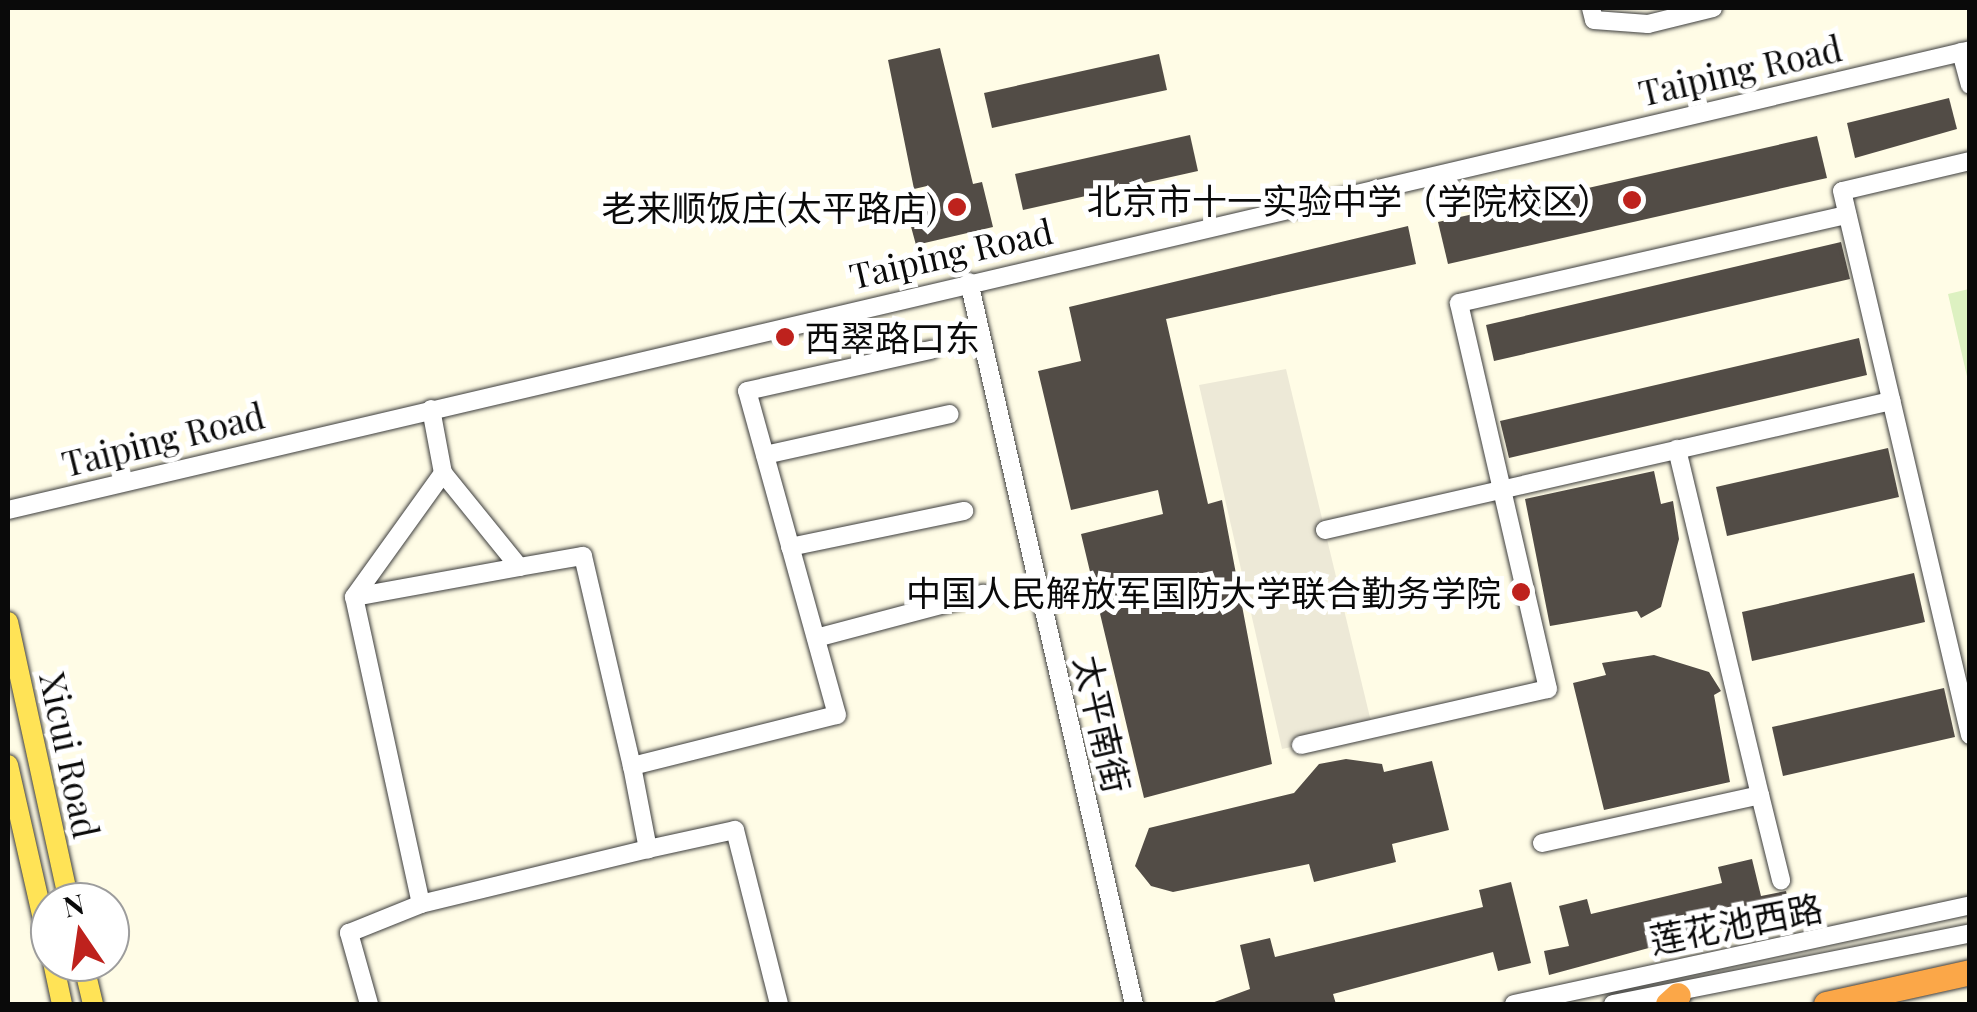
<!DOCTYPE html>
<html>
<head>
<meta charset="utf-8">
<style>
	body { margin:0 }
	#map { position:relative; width:1977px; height:1012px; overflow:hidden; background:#fffce6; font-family:"Playfair Display","Noto Sans SC",serif }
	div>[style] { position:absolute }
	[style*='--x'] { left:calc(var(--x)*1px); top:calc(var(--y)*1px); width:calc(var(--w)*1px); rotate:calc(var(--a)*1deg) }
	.pitch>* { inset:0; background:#ddf1c1 }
	.plaza>* { inset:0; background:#ede9d7 }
	.building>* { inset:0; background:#524c46 }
	.roads { filter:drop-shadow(0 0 2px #3d3d3d) drop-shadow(0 0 2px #3d3d3d) }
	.minor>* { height:18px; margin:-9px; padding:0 9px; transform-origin:9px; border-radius:9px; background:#fff }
	.major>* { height:20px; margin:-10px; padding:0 10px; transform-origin:10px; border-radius:10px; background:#ffe356 }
	.highway>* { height:25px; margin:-12.5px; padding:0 12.5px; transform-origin:12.5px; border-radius:12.5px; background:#fba748 }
	.dots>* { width:28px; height:28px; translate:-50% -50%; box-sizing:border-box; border:5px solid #fff; border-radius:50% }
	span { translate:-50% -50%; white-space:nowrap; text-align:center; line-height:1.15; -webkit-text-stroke:10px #fff; paint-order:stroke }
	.street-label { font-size:35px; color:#0a0a0a }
	.poi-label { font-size:35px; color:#0a0a0a }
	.right { translate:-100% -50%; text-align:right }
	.left { translate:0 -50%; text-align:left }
	.frame { position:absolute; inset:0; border:10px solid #0a0a0a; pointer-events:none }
	.north { position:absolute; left:30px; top:882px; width:100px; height:100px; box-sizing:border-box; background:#fff; border:2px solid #9d9d9d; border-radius:50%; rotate:347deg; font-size:28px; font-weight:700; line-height:40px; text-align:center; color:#0a0a0a }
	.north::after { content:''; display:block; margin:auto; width:35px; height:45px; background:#be221d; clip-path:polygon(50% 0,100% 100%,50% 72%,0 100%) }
</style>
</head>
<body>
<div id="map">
	<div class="pitch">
		<div style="clip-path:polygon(1969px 289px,1970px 289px,1969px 385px,1948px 294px)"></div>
	</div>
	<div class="plaza">
		<div style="clip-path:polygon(1286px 369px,1373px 730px,1282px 749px,1199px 385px)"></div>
	</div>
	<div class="building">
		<div style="clip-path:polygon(940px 48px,973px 184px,982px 182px,993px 227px,916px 245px,910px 223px,925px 220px,927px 186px,914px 189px,888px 60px)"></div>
		<div style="clip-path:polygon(1159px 54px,1167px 90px,992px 128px,984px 93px)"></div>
		<div style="clip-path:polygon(1949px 98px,1957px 129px,1855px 158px,1847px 123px)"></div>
		<div style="clip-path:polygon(1190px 135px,1198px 171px,1023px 210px,1015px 174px)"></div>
		<div style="clip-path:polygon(1817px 136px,1827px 178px,1448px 264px,1438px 222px)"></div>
		<div style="clip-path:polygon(1408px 226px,1416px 264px,1166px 319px,1208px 504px,1222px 500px,1272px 764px,1144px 798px,1081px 534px,1163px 514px,1158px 490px,1071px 510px,1038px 371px,1081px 361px,1069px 307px)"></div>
		<div style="clip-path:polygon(1841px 242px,1850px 279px,1494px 361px,1486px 325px)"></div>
		<div style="clip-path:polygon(1859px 338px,1867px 375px,1509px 458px,1500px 421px)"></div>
		<div style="clip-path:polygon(1888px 448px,1899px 497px,1727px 536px,1716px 487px)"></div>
		<div style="clip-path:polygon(1654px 471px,1661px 504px,1673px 501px,1679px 539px,1661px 607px,1641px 618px,1637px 611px,1550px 626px,1525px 499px)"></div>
		<div style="clip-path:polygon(1914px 573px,1925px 622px,1752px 661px,1742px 612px)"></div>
		<div style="clip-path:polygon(1654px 655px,1709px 672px,1721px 691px,1714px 695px,1730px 782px,1604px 810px,1573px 683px,1606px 675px,1602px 663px)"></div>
		<div style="clip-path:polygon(1944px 688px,1955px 737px,1783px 776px,1772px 727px)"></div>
		<div style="clip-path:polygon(1346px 759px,1382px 764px,1384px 772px,1432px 761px,1449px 830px,1392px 844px,1396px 862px,1314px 882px,1309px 864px,1173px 892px,1151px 886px,1135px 866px,1149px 828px,1294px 793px,1319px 764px)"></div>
		<div style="clip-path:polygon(1752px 859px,1761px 896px,1786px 891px,1793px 922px,1744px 934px,1741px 923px,1549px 975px,1544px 951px,1569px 946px,1559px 906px,1587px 899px,1591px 914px,1722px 883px,1718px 867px)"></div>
		<div style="clip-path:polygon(1511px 882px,1531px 963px,1498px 971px,1493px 952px,1333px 994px,1336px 1004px,1209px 1004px,1250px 989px,1240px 945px,1270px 938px,1275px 957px,1483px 907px,1479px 890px)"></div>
	</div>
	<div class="roads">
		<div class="minor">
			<div style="--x:1591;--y:8;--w:12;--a:76"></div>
			<div style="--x:1594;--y:20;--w:54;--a:4.2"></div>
			<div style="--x:1648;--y:24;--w:67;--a:-13.8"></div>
			<div style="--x:1961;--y:52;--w:34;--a:75"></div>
			<div style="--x:1970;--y:161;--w:131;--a:166.8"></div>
			<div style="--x:1842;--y:191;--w:559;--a:76.76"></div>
			<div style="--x:969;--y:282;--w:741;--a:77.13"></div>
			<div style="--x:431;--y:409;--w:65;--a:79.4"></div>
			<div style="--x:443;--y:473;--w:121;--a:51"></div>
			<div style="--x:519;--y:567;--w:65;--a:-9.8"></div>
			<div style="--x:583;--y:556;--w:216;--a:76.9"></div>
			<div style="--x:632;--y:766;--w:211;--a:-14"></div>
			<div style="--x:837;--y:715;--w:336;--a:-105.5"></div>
			<div style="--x:747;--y:391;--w:189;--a:-12.6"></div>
			<div style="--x:765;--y:455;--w:189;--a:-12.5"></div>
			<div style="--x:8;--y:510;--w:2015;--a:-13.19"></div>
			<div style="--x:1325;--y:530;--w:581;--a:-12.84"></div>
			<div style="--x:790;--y:547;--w:178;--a:-11.7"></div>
			<div style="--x:354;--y:597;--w:168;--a:-10.3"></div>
			<div style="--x:816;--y:638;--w:173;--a:-14.8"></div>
			<div style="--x:1301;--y:745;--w:253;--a:-12.8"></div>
			<div style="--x:1548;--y:689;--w:396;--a:-103"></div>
			<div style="--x:1459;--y:303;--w:398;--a:-12.8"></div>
			<div style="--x:632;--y:766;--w:85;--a:79.1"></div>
			<div style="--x:648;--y:849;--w:89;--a:-12.3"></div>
			<div style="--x:735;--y:830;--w:179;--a:75.8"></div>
			<div style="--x:1760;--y:795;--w:88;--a:76.1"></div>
			<div style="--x:1542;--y:843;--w:223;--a:-12.4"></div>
			<div style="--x:1760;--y:795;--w:356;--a:-103.5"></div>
			<div style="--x:421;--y:904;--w:234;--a:-13.6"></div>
			<div style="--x:369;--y:1004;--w:74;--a:-105.7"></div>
			<div style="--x:349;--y:933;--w:78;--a:-21.9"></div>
			<div style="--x:421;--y:904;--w:314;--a:-102.3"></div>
			<div style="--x:354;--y:597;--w:153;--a:-54.3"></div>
			<div style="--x:1514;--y:1004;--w:467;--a:-12.2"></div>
			<div style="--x:1613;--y:1004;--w:364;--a:-11.2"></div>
		</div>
		<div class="major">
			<div style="--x:8;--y:622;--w:287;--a:77.7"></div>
			<div style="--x:8;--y:765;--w:190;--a:77.2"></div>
			<div style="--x:53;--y:962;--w:43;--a:77.9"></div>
			<div style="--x:83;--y:962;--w:43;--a:76.6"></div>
		</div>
		<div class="highway">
			<div style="--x:1668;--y:1004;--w:13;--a:-42"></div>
			<div style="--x:1826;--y:1004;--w:148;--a:-12.5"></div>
		</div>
	</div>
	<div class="dots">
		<div style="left:1632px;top:200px;background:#be221d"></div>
		<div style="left:957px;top:207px;background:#be221d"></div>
		<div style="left:785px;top:337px;background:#be221d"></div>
		<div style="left:1521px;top:592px;background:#be221d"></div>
	</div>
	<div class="street-label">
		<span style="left:1740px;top:70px;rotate:-13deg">Taiping Road</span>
		<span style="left:951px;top:253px;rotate:-13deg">Taiping Road</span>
		<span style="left:163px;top:439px;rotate:-14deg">Taiping Road</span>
		<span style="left:1103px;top:724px;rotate:77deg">太平南街</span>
		<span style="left:70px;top:755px;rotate:78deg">Xicui Road</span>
		<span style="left:1736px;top:923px;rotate:-11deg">莲花池西路</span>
	</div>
	<div class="poi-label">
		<span class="right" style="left:1612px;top:200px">北京市十一实验中学（学院校区）</span>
		<span class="right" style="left:937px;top:207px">老来顺饭庄(太平路店)</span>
		<span class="left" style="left:805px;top:337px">西翠路口东</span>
		<span class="right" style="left:1501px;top:592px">中国人民解放军国防大学联合勤务学院</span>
	</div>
	<div class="frame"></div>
	<div class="north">N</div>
</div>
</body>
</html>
